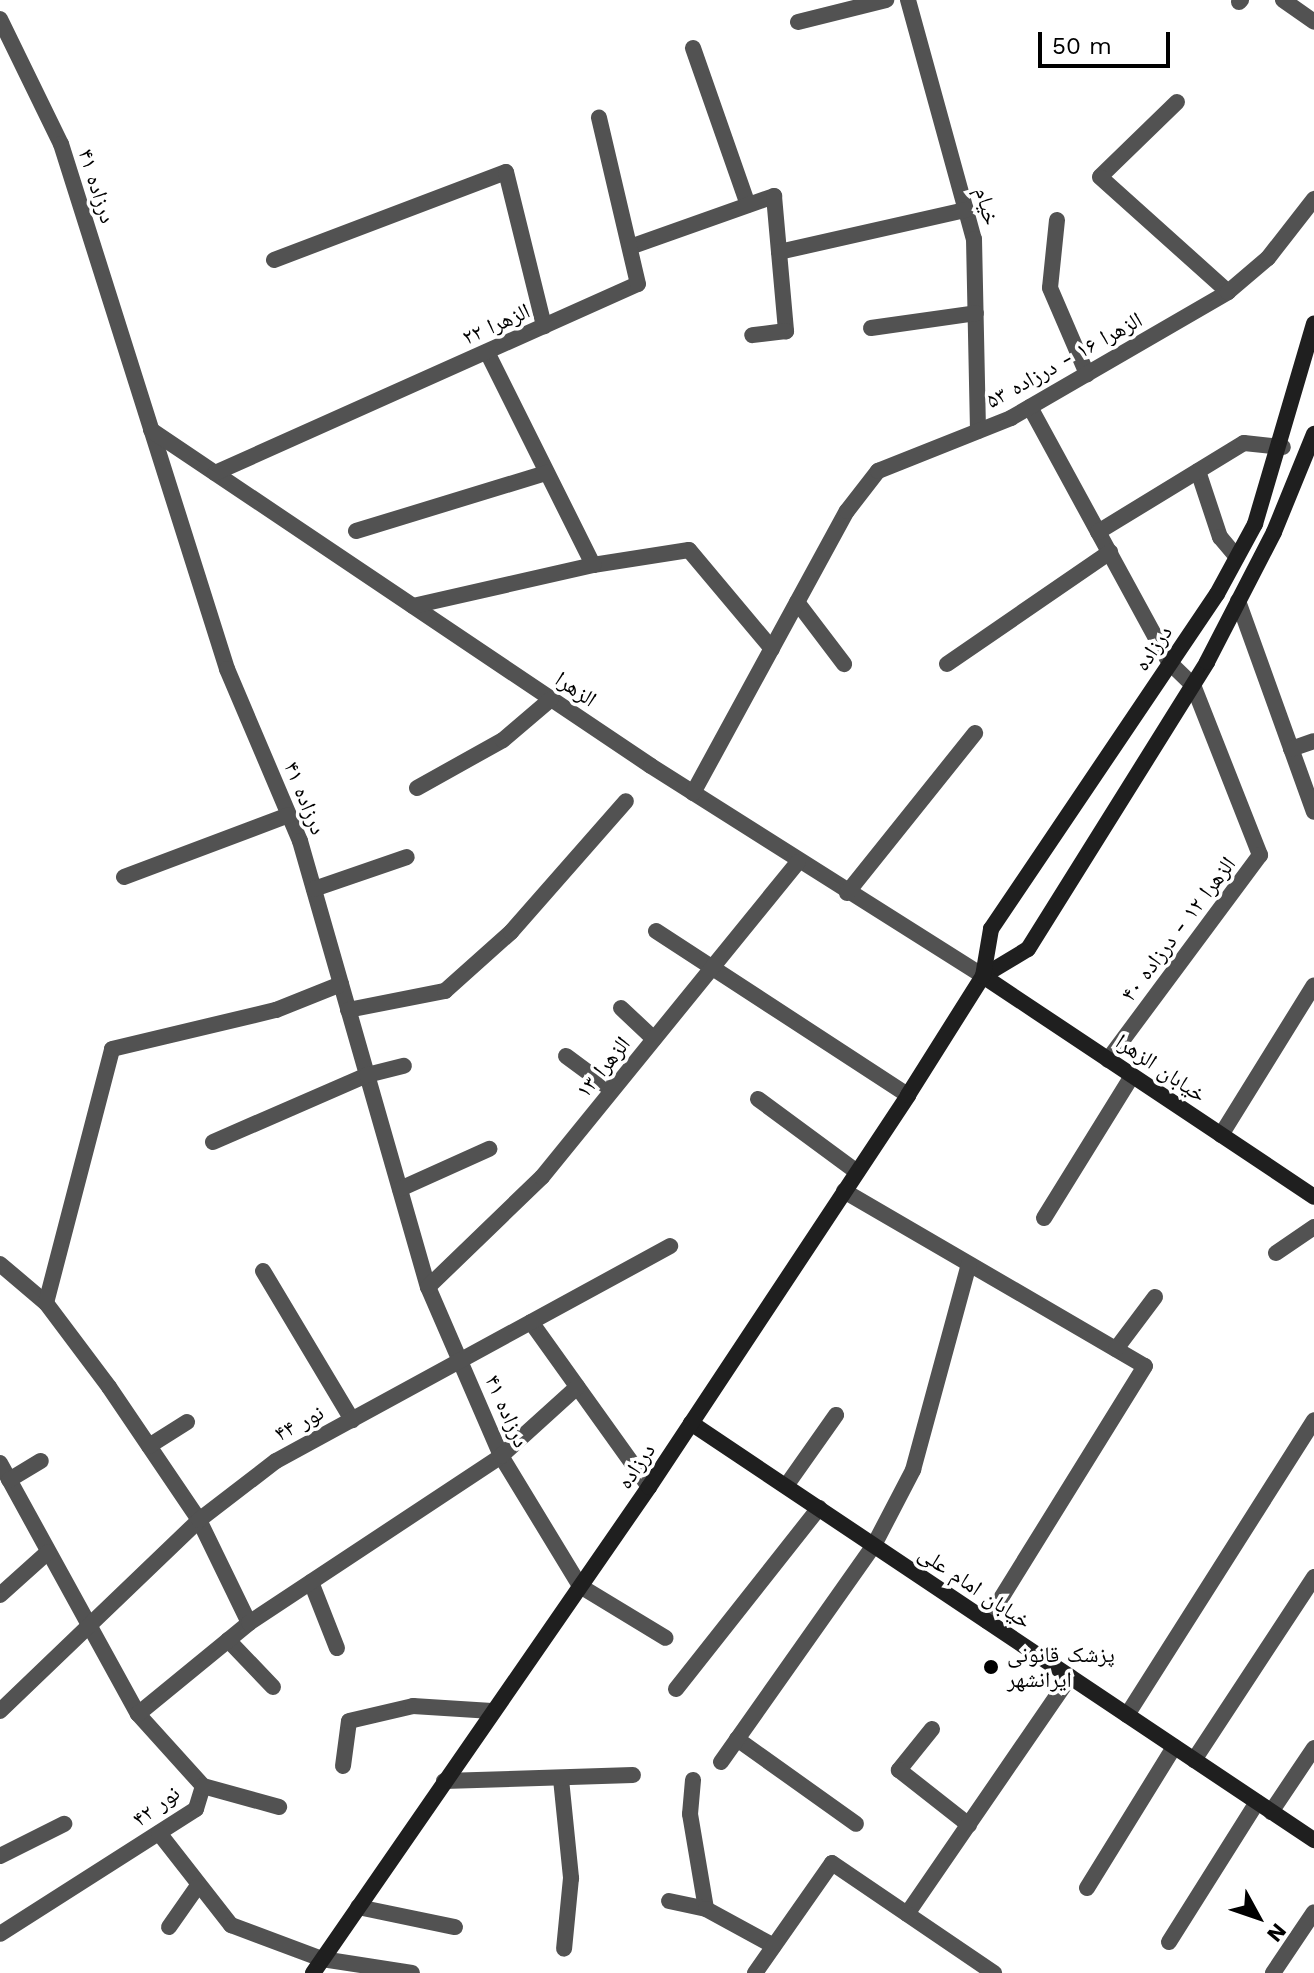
<!DOCTYPE html>
<html>
<head>
<meta charset="utf-8">
<style>
	body { margin:0 }
	#map { position:relative; width:1314px; height:1973px; overflow:hidden; background:#fff; font-family:"Work Sans","Noto Naskh Arabic",sans-serif }
	div>[style] { position:absolute }
	[style*='--x'] { left:calc(var(--x)*1px); top:calc(var(--y)*1px); width:calc(var(--w)*1px); rotate:calc(var(--a)*1deg) }
	.street>* { height:16px; margin:-8px; padding:0 8px; transform-origin:8px; border-radius:8px; background:#525252 }
	.secondary>* { height:16px; margin:-8px; padding:0 8px; transform-origin:8px; border-radius:8px; background:#1f1f1f }
	.dots>* { width:22px; height:22px; translate:-50% -50%; box-sizing:border-box; border:4px solid #fff; border-radius:50% }
	span { translate:-50% -50%; white-space:nowrap; text-align:center; line-height:1.15; -webkit-text-stroke:7px #fff; paint-order:stroke }
	.street-label { font-size:22px; color:#000 }
	.poi-label { font-size:22px; color:#000 }
	.left { translate:0 -50%; text-align:left }
	.north { position:absolute; left:1218px; top:1877px; width:80px; height:80px; -webkit-text-stroke:6px #fff; paint-order:stroke; rotate:130deg; font-size:22px; font-weight:700; line-height:32px; text-align:center; color:#000 }
	.north::after { content:''; display:block; margin:auto; width:28px; height:36px; background:#000; clip-path:polygon(50% 0,100% 100%,50% 72%,0 100%) }
	.scale { position:absolute; left:1038px; top:32px; width:132px; height:36px; box-sizing:border-box; border:4px solid #000; border-top:0; padding-left:10px; font-size:24px; line-height:28px; white-space:nowrap; color:#000; -webkit-text-stroke:6px #fff; paint-order:stroke }
</style>
</head>
<body>
<div id="map">
	<div class="street">
		<div style="--x:908;--y:0;--w:248;--a:74.6"></div>
		<div style="--x:974;--y:239;--w:192;--a:88.8"></div>
		<div style="--x:1283;--y:0;--w:38;--a:35"></div>
		<div style="--x:1239;--y:2;--w:3;--a:-45"></div>
		<div style="--x:0;--y:19;--w:139;--a:64"></div>
		<div style="--x:61;--y:144;--w:551;--a:72.45"></div>
		<div style="--x:227;--y:669;--w:187;--a:67"></div>
		<div style="--x:300;--y:841;--w:464;--a:74"></div>
		<div style="--x:428;--y:1287;--w:184;--a:66.6"></div>
		<div style="--x:501;--y:1456;--w:152;--a:58.7"></div>
		<div style="--x:580;--y:1586;--w:100;--a:31.2"></div>
		<div style="--x:798;--y:22;--w:91;--a:-14"></div>
		<div style="--x:693;--y:48;--w:166;--a:70.7"></div>
		<div style="--x:1177;--y:102;--w:107;--a:135.8"></div>
		<div style="--x:1100;--y:177;--w:172;--a:41.9"></div>
		<div style="--x:1057;--y:220;--w:68;--a:95.9"></div>
		<div style="--x:1050;--y:288;--w:94;--a:66.7"></div>
		<div style="--x:630;--y:247;--w:153;--a:-19.5"></div>
		<div style="--x:774;--y:196;--w:136;--a:84.9"></div>
		<div style="--x:786;--y:331;--w:34;--a:173"></div>
		<div style="--x:779;--y:252;--w:192;--a:-12.7"></div>
		<div style="--x:274;--y:260;--w:248;--a:-20.8"></div>
		<div style="--x:506;--y:172;--w:159;--a:76.1"></div>
		<div style="--x:871;--y:328;--w:106;--a:-8.1"></div>
		<div style="--x:487;--y:352;--w:238;--a:63.5"></div>
		<div style="--x:593;--y:565;--w:97;--a:-8.9"></div>
		<div style="--x:689;--y:550;--w:129;--a:50"></div>
		<div style="--x:1030;--y:407;--w:290;--a:61.4"></div>
		<div style="--x:1169;--y:662;--w:33;--a:44"></div>
		<div style="--x:1193;--y:685;--w:183;--a:68.5"></div>
		<div style="--x:1260;--y:855;--w:255;--a:126.6"></div>
		<div style="--x:151;--y:430;--w:602;--a:33.9"></div>
		<div style="--x:651;--y:766;--w:393;--a:32.3"></div>
		<div style="--x:1198;--y:471;--w:70;--a:71.6"></div>
		<div style="--x:1220;--y:537;--w:26;--a:50"></div>
		<div style="--x:215;--y:473;--w:463;--a:-24.1"></div>
		<div style="--x:638;--y:284;--w:171;--a:-103.2"></div>
		<div style="--x:356;--y:531;--w:199;--a:-17"></div>
		<div style="--x:1098;--y:532;--w:171;--a:-31.4"></div>
		<div style="--x:1244;--y:443;--w:39;--a:6"></div>
		<div style="--x:1238;--y:601;--w:224;--a:70.2"></div>
		<div style="--x:797;--y:602;--w:78;--a:52.8"></div>
		<div style="--x:413;--y:606;--w:185;--a:-12.8"></div>
		<div style="--x:947;--y:664;--w:198;--a:-34.5"></div>
		<div style="--x:1291;--y:749;--w:24;--a:-19"></div>
		<div style="--x:417;--y:788;--w:98;--a:-29.2"></div>
		<div style="--x:503;--y:740;--w:63;--a:-40.5"></div>
		<div style="--x:693;--y:793;--w:321;--a:-61.4"></div>
		<div style="--x:847;--y:511;--w:51;--a:-52.2"></div>
		<div style="--x:878;--y:471;--w:143;--a:-21.7"></div>
		<div style="--x:1011;--y:418;--w:251;--a:-30.1"></div>
		<div style="--x:1228;--y:292;--w:52;--a:-40.4"></div>
		<div style="--x:1268;--y:258;--w:75;--a:-52.1"></div>
		<div style="--x:124;--y:877;--w:176;--a:-20.6"></div>
		<div style="--x:314;--y:889;--w:98;--a:-19"></div>
		<div style="--x:847;--y:893;--w:205;--a:-51.3"></div>
		<div style="--x:656;--y:931;--w:301;--a:33.1"></div>
		<div style="--x:621;--y:1008;--w:45;--a:43.2"></div>
		<div style="--x:348;--y:1010;--w:99;--a:-11.1"></div>
		<div style="--x:445;--y:991;--w:89;--a:-41.8"></div>
		<div style="--x:511;--y:932;--w:174;--a:-48.7"></div>
		<div style="--x:566;--y:1056;--w:57;--a:36.5"></div>
		<div style="--x:758;--y:1099;--w:123;--a:36.4"></div>
		<div style="--x:1221;--y:1135;--w:176;--a:-58.2"></div>
		<div style="--x:213;--y:1142;--w:168;--a:-23.5"></div>
		<div style="--x:367;--y:1075;--w:38;--a:-14"></div>
		<div style="--x:400;--y:1189;--w:98;--a:-24.2"></div>
		<div style="--x:844;--y:1191;--w:348;--a:30.2"></div>
		<div style="--x:1145;--y:1366;--w:300;--a:121.8"></div>
		<div style="--x:1044;--y:1218;--w:167;--a:-58.2"></div>
		<div style="--x:1276;--y:1253;--w:46;--a:-34.4"></div>
		<div style="--x:0;--y:1264;--w:60;--a:40.3"></div>
		<div style="--x:46;--y:1303;--w:105;--a:53.1"></div>
		<div style="--x:109;--y:1387;--w:161;--a:55.9"></div>
		<div style="--x:199;--y:1520;--w:114;--a:64.1"></div>
		<div style="--x:263;--y:1271;--w:174;--a:59.1"></div>
		<div style="--x:428;--y:1287;--w:158;--a:-44"></div>
		<div style="--x:542;--y:1177;--w:406;--a:-50.9"></div>
		<div style="--x:46;--y:1303;--w:262;--a:-75.4"></div>
		<div style="--x:112;--y:1049;--w:169;--a:-13.4"></div>
		<div style="--x:276;--y:1010;--w:70;--a:-21.8"></div>
		<div style="--x:531;--y:1322;--w:203;--a:54.4"></div>
		<div style="--x:1116;--y:1349;--w:65;--a:-53.1"></div>
		<div style="--x:149;--y:1446;--w:45;--a:-32.3"></div>
		<div style="--x:0;--y:1463;--w:286;--a:61.2"></div>
		<div style="--x:138;--y:1714;--w:97;--a:47.9"></div>
		<div style="--x:203;--y:1786;--w:24;--a:107"></div>
		<div style="--x:196;--y:1809;--w:232;--a:147.5"></div>
		<div style="--x:9;--y:1480;--w:37;--a:-31"></div>
		<div style="--x:786;--y:1486;--w:87;--a:-54.8"></div>
		<div style="--x:311;--y:1582;--w:71;--a:68.5"></div>
		<div style="--x:0;--y:1595;--w:64;--a:-41.9"></div>
		<div style="--x:228;--y:1640;--w:65;--a:46.2"></div>
		<div style="--x:676;--y:1689;--w:231;--a:-51.7"></div>
		<div style="--x:0;--y:1711;--w:276;--a:-43.8"></div>
		<div style="--x:199;--y:1520;--w:97;--a:-37.5"></div>
		<div style="--x:276;--y:1461;--w:449;--a:-28.6"></div>
		<div style="--x:138;--y:1714;--w:144;--a:-39.3"></div>
		<div style="--x:249;--y:1623;--w:302;--a:-33.5"></div>
		<div style="--x:501;--y:1456;--w:103;--a:-42.2"></div>
		<div style="--x:1127;--y:1715;--w:349;--a:-57.6"></div>
		<div style="--x:932;--y:1729;--w:53;--a:128.8"></div>
		<div style="--x:899;--y:1770;--w:89;--a:38.2"></div>
		<div style="--x:737;--y:1739;--w:146;--a:35.5"></div>
		<div style="--x:1194;--y:1760;--w:219;--a:-56.7"></div>
		<div style="--x:721;--y:1762;--w:266;--a:-54.8"></div>
		<div style="--x:874;--y:1545;--w:85;--a:-62.5"></div>
		<div style="--x:913;--y:1470;--w:213;--a:-74.8"></div>
		<div style="--x:343;--y:1766;--w:45;--a:-82.4"></div>
		<div style="--x:349;--y:1721;--w:66;--a:-13.2"></div>
		<div style="--x:413;--y:1706;--w:79;--a:3.6"></div>
		<div style="--x:561;--y:1779;--w:100;--a:84.2"></div>
		<div style="--x:571;--y:1878;--w:71;--a:95.6"></div>
		<div style="--x:693;--y:1780;--w:34;--a:95"></div>
		<div style="--x:690;--y:1814;--w:96;--a:80.4"></div>
		<div style="--x:444;--y:1781;--w:189;--a:-1.8"></div>
		<div style="--x:203;--y:1786;--w:79;--a:15.4"></div>
		<div style="--x:1271;--y:1812;--w:77;--a:-56.1"></div>
		<div style="--x:159;--y:1833;--w:117;--a:52"></div>
		<div style="--x:231;--y:1925;--w:97;--a:20.5"></div>
		<div style="--x:322;--y:1959;--w:91;--a:8.8"></div>
		<div style="--x:0;--y:1856;--w:72;--a:-26.6"></div>
		<div style="--x:1087;--y:1888;--w:166;--a:-58.3"></div>
		<div style="--x:669;--y:1901;--w:38;--a:12"></div>
		<div style="--x:706;--y:1909;--w:77;--a:28.6"></div>
		<div style="--x:358;--y:1907;--w:99;--a:11.7"></div>
		<div style="--x:907;--y:1914;--w:288;--a:-55.5"></div>
		<div style="--x:169;--y:1927;--w:49;--a:-55"></div>
		<div style="--x:1169;--y:1942;--w:165;--a:-57.8"></div>
		<div style="--x:755;--y:1973;--w:134;--a:-55"></div>
		<div style="--x:832;--y:1863;--w:196;--a:34.2"></div>
		<div style="--x:1273;--y:1973;--w:73;--a:-56.1"></div>
	</div>
	<div class="secondary">
		<div style="--x:983;--y:976;--w:52;--a:-31"></div>
		<div style="--x:1028;--y:949;--w:338;--a:-58"></div>
		<div style="--x:1207;--y:662;--w:146;--a:-62.7"></div>
		<div style="--x:1274;--y:532;--w:106;--a:-67.8"></div>
		<div style="--x:983;--y:976;--w:398;--a:33.7"></div>
		<div style="--x:691;--y:1423;--w:750;--a:33.8"></div>
		<div style="--x:313;--y:1973;--w:591;--a:-55.34"></div>
		<div style="--x:649;--y:1487;--w:470;--a:-56.5"></div>
		<div style="--x:908;--y:1095;--w:141;--a:-57.8"></div>
		<div style="--x:983;--y:976;--w:48;--a:-80.3"></div>
		<div style="--x:991;--y:929;--w:404;--a:-56"></div>
		<div style="--x:1217;--y:594;--w:80;--a:-61.5"></div>
		<div style="--x:1255;--y:524;--w:209;--a:-73.6"></div>
	</div>
	<div class="dots">
		<div style="left:991px;top:1667px;background:#000"></div>
	</div>
	<div class="street-label">
		<span style="left:97px;top:186px;rotate:72deg">درزاده ۴۱</span>
		<span style="left:987px;top:206px;rotate:74deg">خیام</span>
		<span style="left:496px;top:324px;rotate:-24deg">الزهرا ۲۲</span>
		<span style="left:1064px;top:360px;rotate:-29deg">الزهرا ۱۶ - درزاده ۵۳</span>
		<span style="left:1153px;top:648px;rotate:-56deg">درزاده</span>
		<span style="left:576px;top:689px;rotate:34deg">الزهرا</span>
		<span style="left:305px;top:798px;rotate:68deg">درزاده ۴۱</span>
		<span style="left:1178px;top:929px;rotate:-53deg">الزهرا ۱۲ - درزاده ۴۰</span>
		<span style="left:603px;top:1067px;rotate:-51deg">الزهرا ۱۳</span>
		<span style="left:1161px;top:1068px;rotate:34deg">خیابان الزهرا</span>
		<span style="left:507px;top:1411px;rotate:66deg">درزاده ۴۱</span>
		<span style="left:299px;top:1423px;rotate:-28deg">نور ۴۴</span>
		<span style="left:636px;top:1466px;rotate:-56deg">درزاده</span>
		<span style="left:975px;top:1587px;rotate:34deg">خیابان امام علی</span>
		<span style="left:156px;top:1806px;rotate:-37deg">نور ۴۲</span>
	</div>
	<div class="poi-label">
		<span class="left" style="left:1007px;top:1667px">پزشک قانونی<br>ایرانشهر</span>
	</div>
	<div class="north">N</div>
	<div class="scale">50 m</div>
</div>
</body>
</html>
